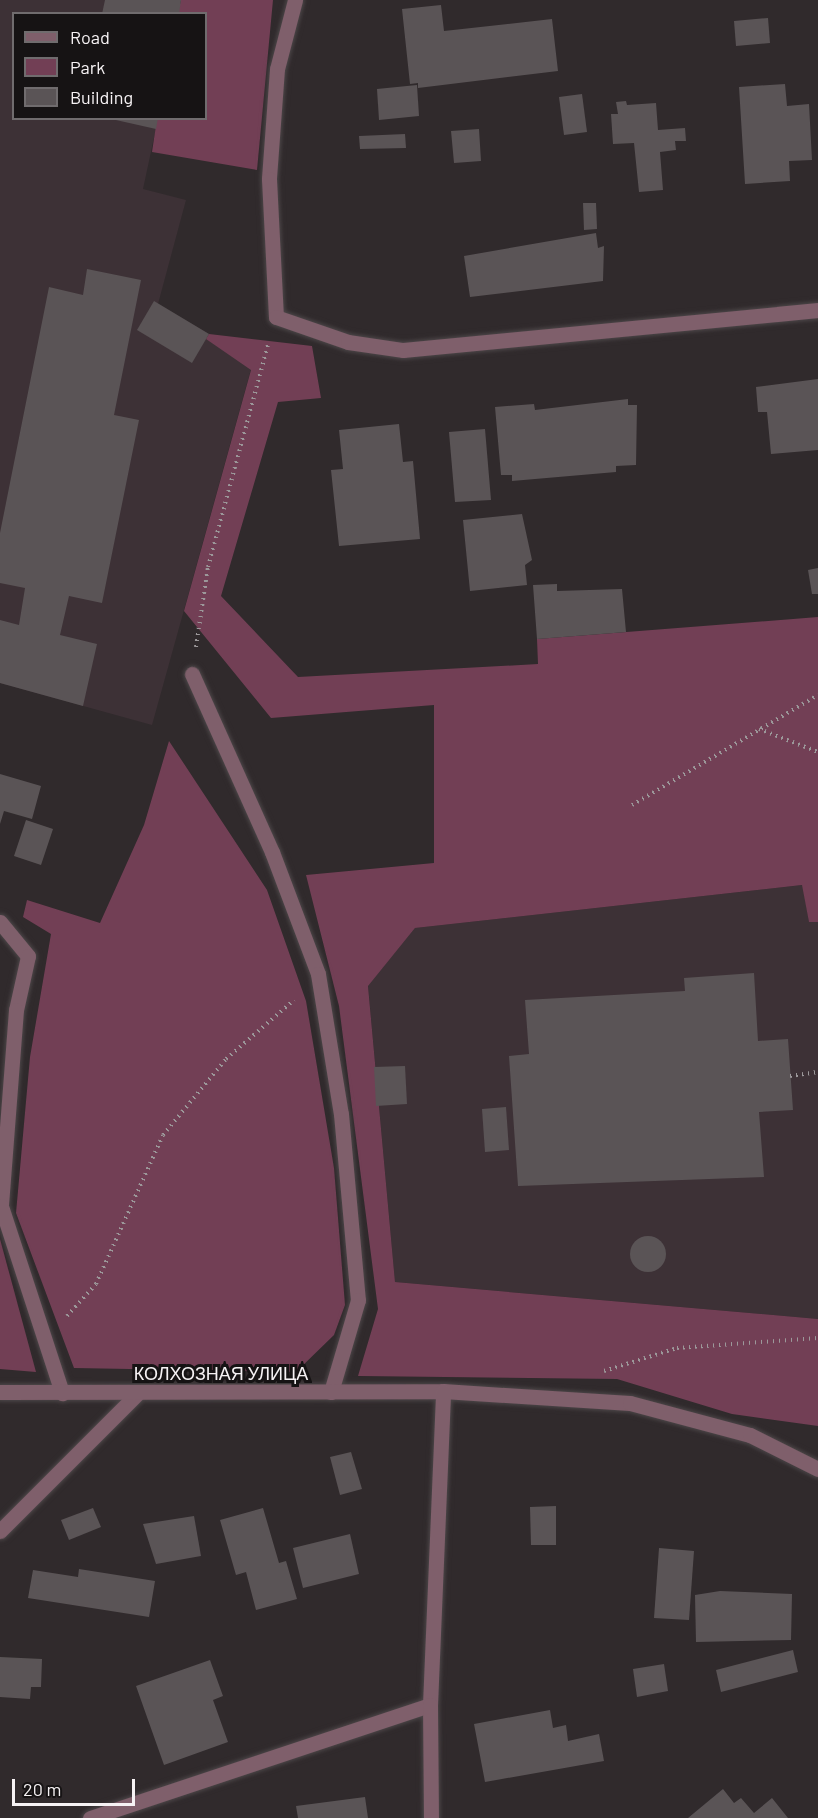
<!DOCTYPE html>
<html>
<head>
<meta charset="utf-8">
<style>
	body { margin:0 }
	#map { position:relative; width:818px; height:1818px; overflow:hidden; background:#302a2c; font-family:Barlow,sans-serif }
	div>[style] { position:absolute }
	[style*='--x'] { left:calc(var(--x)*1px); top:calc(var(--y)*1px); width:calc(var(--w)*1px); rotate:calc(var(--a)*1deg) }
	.built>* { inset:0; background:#3d3136 }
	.green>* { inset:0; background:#723f55 }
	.building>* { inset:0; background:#5a5456 }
	.round { border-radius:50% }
	.path>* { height:4px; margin-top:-2px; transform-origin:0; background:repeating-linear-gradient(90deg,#9c989a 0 1.5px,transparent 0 6px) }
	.roads { filter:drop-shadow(0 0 2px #4c4648) drop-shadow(0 0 2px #4c4648) }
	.lane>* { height:15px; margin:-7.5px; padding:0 7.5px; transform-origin:7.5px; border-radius:7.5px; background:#7f5f6b }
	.street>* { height:15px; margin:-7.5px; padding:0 7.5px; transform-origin:7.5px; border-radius:7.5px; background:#7f5f6b }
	span { translate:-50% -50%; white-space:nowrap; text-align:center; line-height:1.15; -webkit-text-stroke:6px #161314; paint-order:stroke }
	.street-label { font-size:18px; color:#f6f2f4 }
	.legend { position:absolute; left:12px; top:12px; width:195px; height:108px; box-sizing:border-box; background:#161314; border:2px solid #706c6e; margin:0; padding:8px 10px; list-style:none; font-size:18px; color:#f6f2f4 }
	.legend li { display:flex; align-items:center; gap:12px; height:30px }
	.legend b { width:30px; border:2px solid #706c6e }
	.scale { position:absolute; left:12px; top:1779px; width:123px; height:27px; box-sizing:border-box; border:3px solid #f6f2f4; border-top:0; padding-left:8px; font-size:18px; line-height:21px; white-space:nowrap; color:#f6f2f4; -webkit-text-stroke:4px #161314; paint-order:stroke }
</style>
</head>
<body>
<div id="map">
	<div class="built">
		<div style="clip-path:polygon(0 0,181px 0,179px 13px,14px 14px,14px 118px,158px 119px,143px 189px,186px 200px,158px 304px,209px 334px,207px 339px,251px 369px,152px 725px,0 683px)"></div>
		<div style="clip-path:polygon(803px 885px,809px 921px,818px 922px,818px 1319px,395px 1282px,368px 985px,415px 928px)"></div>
	</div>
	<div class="green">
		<div style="clip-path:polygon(181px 0,273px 0,257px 170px,152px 152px,157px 119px,206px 118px,206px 14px,178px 13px)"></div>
		<div style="clip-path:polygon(209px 334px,312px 346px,321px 398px,278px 402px,221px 596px,298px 677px,538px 664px,537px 639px,818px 617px,818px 922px,809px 922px,802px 885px,415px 928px,368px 986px,395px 1282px,818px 1319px,818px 1426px,732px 1414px,617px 1379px,358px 1376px,378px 1309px,339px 1006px,306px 875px,434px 863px,434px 705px,271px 718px,184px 611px,251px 370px,206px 339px)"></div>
		<div style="clip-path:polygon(169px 741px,267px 890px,306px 1001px,334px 1168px,345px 1305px,334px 1335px,296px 1372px,74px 1368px,16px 1213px,30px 1057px,51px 934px,23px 917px,27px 900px,100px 923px,144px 825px)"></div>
		<div style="clip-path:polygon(0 1239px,36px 1372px,0 1369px)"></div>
	</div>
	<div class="building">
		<div style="clip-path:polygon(105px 0,181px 0,179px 14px,102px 14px)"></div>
		<div style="clip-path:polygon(441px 5px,444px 31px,552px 19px,558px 71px,418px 88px,418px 83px,410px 84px,402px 9px)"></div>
		<div style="clip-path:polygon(768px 18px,770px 43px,736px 46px,734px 21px)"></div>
		<div style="clip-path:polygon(785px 84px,787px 106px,809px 104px,812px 160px,789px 161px,790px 181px,745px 184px,739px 87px)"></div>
		<div style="clip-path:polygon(417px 85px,419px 116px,379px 120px,377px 89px)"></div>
		<div style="clip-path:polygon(582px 94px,587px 132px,564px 135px,559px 97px)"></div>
		<div style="clip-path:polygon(626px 101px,627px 105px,656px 103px,658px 130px,685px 128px,686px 141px,675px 141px,676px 150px,660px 152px,663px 190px,639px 192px,634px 143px,613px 144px,611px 114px,618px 114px,616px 102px)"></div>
		<div style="clip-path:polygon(107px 118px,158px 118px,156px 129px)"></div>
		<div style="clip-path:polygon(479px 129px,481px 161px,454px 163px,451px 131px)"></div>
		<div style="clip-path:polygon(405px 134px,406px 148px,360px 149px,359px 136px)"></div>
		<div style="clip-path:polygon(583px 203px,596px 203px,597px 229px,584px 230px)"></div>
		<div style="clip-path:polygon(596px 233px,598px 248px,604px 246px,603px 281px,470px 297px,464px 256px)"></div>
		<div style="clip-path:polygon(87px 269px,141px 280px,114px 415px,139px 420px,102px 603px,69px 596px,60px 635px,97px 644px,83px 706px,0 683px,0 620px,19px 625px,25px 588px,0 583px,0 533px,49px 287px,83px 295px)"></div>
		<div style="clip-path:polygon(154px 301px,209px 334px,192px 363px,137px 330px)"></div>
		<div style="clip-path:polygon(818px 379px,818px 450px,771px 454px,767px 412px,758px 412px,756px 387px)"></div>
		<div style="clip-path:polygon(628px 399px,628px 405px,637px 405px,636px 465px,616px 466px,616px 472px,512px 481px,512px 475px,501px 475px,495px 407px,534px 404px,535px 410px)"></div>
		<div style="clip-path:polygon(399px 424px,403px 462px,413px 461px,420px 539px,339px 546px,331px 470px,343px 469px,339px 430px)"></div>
		<div style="clip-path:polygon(485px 429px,491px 500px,455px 502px,449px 432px)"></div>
		<div style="clip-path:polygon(522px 514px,532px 560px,525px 565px,527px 585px,470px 591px,463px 520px)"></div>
		<div style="clip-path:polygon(818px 568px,818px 594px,812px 594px,808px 570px)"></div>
		<div style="clip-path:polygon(557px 584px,557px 591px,622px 589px,626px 632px,537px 639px,533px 585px)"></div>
		<div style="clip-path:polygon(0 774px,41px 786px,32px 819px,4px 811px,0 824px)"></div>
		<div style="clip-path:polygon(26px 820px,53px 829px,41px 865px,14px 856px)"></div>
		<div style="clip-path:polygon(754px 973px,758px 1041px,788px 1039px,793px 1110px,759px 1112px,764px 1177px,518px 1186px,509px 1056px,529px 1054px,525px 1000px,685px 991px,684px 978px)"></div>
		<div style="clip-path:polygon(405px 1066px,407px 1104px,376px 1106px,374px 1067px)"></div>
		<div style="clip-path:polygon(506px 1107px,509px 1150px,485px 1152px,482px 1109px)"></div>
		<div class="round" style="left:630px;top:1236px;width:36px;height:36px"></div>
		<div style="clip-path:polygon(351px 1452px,362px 1489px,340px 1495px,330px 1457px)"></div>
		<div style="clip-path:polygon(556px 1506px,556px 1545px,531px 1545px,530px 1507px)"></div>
		<div style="clip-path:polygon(93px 1508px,101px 1527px,69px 1540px,61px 1520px)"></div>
		<div style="clip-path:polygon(263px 1508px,279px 1563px,286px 1561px,297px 1599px,256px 1610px,246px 1572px,236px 1575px,220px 1520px)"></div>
		<div style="clip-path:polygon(194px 1516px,201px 1556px,156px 1564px,143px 1524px)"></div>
		<div style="clip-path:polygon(350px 1534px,359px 1574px,303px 1588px,293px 1548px)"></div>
		<div style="clip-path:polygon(659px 1548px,694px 1551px,689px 1620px,654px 1618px)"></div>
		<div style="clip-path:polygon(79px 1569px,155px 1581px,149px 1617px,28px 1598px,33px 1570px,78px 1577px)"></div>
		<div style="clip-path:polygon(720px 1591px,792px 1594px,791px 1640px,696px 1642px,695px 1595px)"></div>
		<div style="clip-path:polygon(793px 1650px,798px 1672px,721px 1692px,716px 1670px)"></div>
		<div style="clip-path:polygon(0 1657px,42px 1659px,41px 1687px,31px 1687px,30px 1699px,0 1697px)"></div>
		<div style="clip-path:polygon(210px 1660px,223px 1696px,213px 1700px,228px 1742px,164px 1765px,136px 1686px)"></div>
		<div style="clip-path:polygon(664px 1664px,668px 1691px,637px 1697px,633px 1669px)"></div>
		<div style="clip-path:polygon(550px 1710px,553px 1728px,566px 1725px,568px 1741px,599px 1734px,604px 1761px,485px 1782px,474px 1724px)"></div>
		<div style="clip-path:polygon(723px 1789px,734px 1803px,741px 1798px,754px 1813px,772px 1798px,788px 1818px,688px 1818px)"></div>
		<div style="clip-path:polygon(365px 1797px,368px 1818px,298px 1818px,296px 1806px)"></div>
	</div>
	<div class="path">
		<div style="--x:196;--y:647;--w:81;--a:-81.5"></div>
		<div style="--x:208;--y:567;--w:230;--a:-74.9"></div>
		<div style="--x:759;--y:729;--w:63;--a:21.3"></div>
		<div style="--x:632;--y:805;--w:216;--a:-30.6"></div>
		<div style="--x:790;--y:1076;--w:28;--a:-8"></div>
		<div style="--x:67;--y:1316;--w:43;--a:-47.8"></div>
		<div style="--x:96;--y:1284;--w:163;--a:-65.8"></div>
		<div style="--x:163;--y:1135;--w:99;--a:-50.3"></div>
		<div style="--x:226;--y:1059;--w:90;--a:-40.9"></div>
		<div style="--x:604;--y:1371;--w:77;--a:-17.5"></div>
		<div style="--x:677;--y:1348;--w:141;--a:-4.1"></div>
	</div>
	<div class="roads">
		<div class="lane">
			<div style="--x:192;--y:674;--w:195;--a:65.8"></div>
			<div style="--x:272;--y:852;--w:130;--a:69.3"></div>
			<div style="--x:318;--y:974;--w:142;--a:80.7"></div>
			<div style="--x:341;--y:1114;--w:187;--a:84.8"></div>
			<div style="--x:358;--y:1300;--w:96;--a:106.4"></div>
			<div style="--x:0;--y:922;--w:44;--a:50.5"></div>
			<div style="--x:28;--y:956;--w:55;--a:102.5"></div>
			<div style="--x:16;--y:1010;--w:197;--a:94.4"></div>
			<div style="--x:1;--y:1206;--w:197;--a:71.9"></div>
			<div style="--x:0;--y:1531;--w:195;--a:-45"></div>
		</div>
		<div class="street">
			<div style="--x:295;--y:0;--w:71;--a:104.6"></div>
			<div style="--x:277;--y:69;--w:110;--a:94.2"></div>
			<div style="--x:269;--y:179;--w:138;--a:87.1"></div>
			<div style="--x:276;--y:317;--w:76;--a:19.1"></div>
			<div style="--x:348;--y:342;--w:56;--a:8.3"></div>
			<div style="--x:403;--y:350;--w:417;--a:-5.5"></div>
			<div style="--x:0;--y:1392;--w:443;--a:-0.1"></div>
			<div style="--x:443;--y:1391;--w:187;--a:3.7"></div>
			<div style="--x:630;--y:1403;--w:124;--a:14.9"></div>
			<div style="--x:750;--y:1435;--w:76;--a:26.6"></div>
			<div style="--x:430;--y:1705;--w:314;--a:-87.6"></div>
			<div style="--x:90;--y:1818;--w:358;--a:-18.4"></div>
			<div style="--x:430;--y:1705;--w:113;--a:89.5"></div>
		</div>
	</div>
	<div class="street-label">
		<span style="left:221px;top:1373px">КОЛХОЗНАЯ УЛИЦА</span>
	</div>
	<ul class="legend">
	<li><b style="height:8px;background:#7f5f6b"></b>Road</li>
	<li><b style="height:16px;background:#723f55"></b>Park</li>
	<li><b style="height:16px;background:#5a5456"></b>Building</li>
	</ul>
	<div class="scale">20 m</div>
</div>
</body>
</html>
